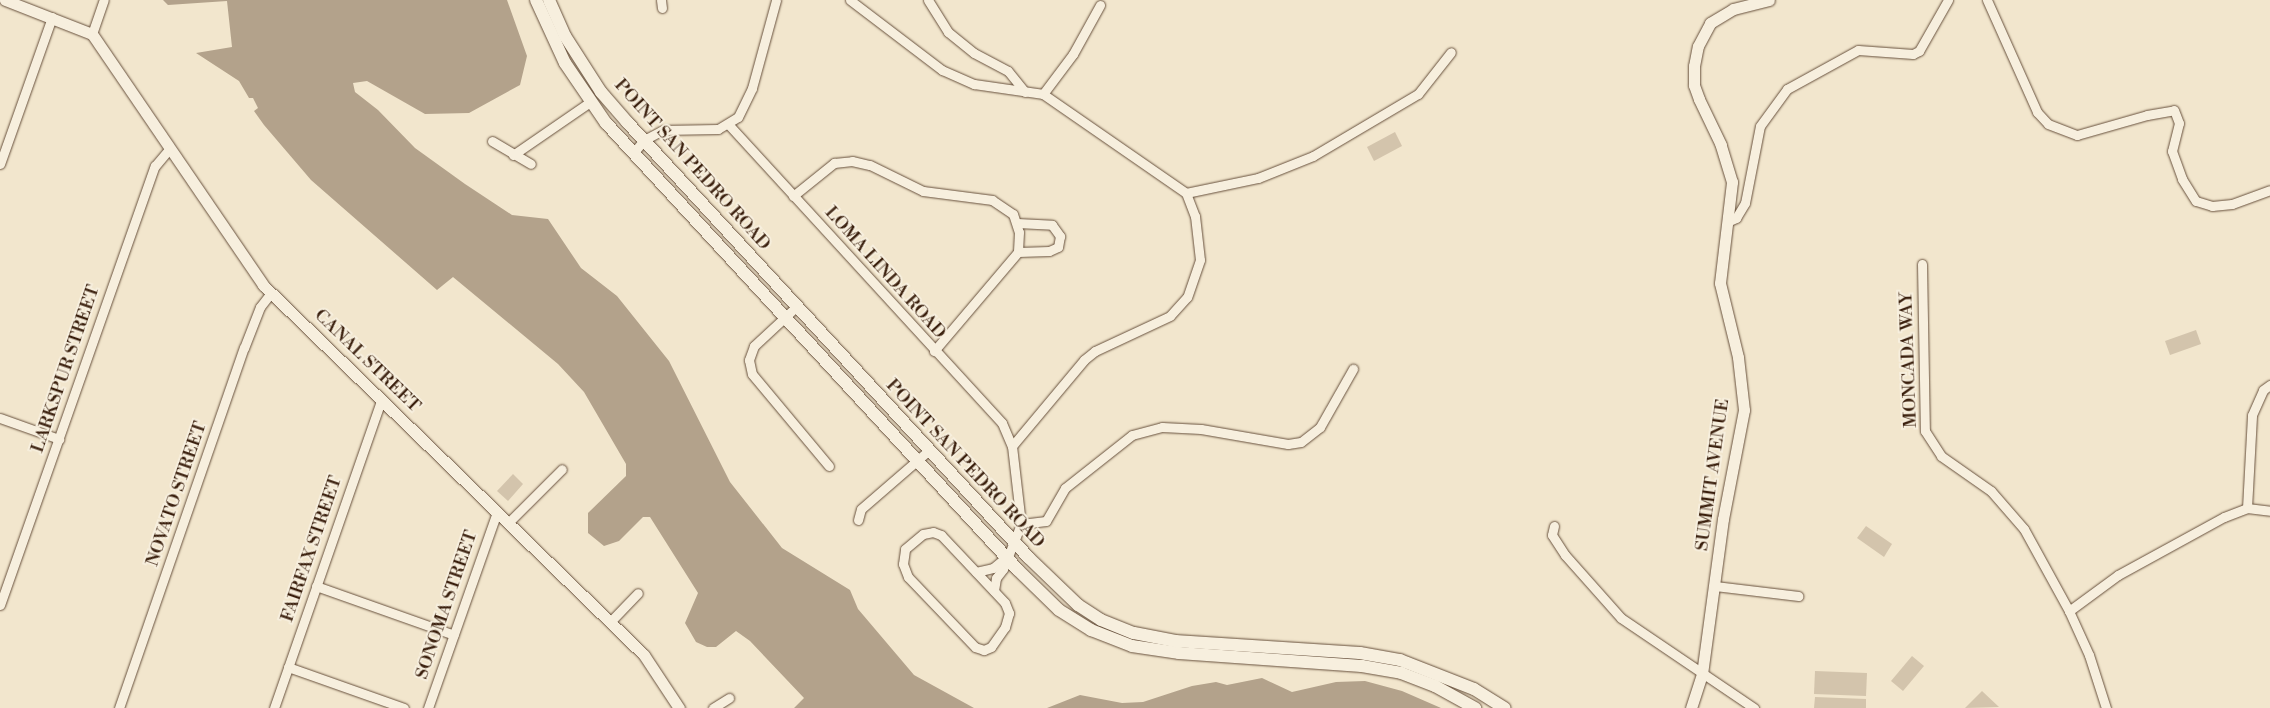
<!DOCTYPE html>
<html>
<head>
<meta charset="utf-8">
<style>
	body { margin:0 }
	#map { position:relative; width:2270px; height:708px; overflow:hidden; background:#f2e6cd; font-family:"Libre Bodoni",serif }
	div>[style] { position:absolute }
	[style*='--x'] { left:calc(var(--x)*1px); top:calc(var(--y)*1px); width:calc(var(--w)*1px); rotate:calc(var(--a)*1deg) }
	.green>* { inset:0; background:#d3c4ac }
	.water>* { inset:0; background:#b3a28b }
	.roads { filter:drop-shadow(0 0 1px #67503c) drop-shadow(0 0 1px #67503c) }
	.minor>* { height:9px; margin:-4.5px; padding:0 4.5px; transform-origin:4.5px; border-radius:4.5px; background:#f7efde }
	.tertiary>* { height:11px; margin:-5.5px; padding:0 5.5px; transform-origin:5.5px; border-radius:5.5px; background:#f7efde }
	.secondary>* { height:12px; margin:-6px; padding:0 6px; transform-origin:6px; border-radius:6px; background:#f7efde }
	span { translate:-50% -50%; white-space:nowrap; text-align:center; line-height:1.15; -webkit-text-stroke:4px #f7efde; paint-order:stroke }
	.street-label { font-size:18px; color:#391e0c }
</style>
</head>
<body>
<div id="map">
	<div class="green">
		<div style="clip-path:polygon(1395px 132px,1402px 146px,1374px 161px,1367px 147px)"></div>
		<div style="clip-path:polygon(2196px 330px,2201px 344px,2170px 355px,2165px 341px)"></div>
		<div style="clip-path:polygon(513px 474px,523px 484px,508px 501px,497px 491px)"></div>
		<div style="clip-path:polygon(1866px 526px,1892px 544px,1884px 557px,1857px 538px)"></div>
		<div style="clip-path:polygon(1912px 656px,1924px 666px,1903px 691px,1891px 681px)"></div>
		<div style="clip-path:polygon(1815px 671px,1867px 673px,1866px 696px,1814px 694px)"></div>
		<div style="clip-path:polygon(1982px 691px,1999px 707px,1965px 708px)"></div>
		<div style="clip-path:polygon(1815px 697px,1866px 699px,1866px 708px,1814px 708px)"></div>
	</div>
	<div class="water">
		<div style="clip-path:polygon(163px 0,507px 0,527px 56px,520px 85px,469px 113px,425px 114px,367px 81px,353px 83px,355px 92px,378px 110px,415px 148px,465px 184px,512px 215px,548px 219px,581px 268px,617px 296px,669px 361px,730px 482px,782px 548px,850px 590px,858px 609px,914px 675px,974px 708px,794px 708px,804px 698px,750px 641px,736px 631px,716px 647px,707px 647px,696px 642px,685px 623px,698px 593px,650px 517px,643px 517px,619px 541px,604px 546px,588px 533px,588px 513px,626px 476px,626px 464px,584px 392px,558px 364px,453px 277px,437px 290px,311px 180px,264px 125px,254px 111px,258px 108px,253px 98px,249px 98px,239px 81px,196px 53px,232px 47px,227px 1px,168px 5px)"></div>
		<div style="clip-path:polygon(1262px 678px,1292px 692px,1336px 682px,1365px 681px,1402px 691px,1441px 708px,1047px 708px,1080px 695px,1122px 703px,1143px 702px,1192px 686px,1216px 682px,1227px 685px)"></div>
	</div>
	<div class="roads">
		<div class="minor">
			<div style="--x:661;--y:0;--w:8;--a:83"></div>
			<div style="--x:850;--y:0;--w:116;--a:37.3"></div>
			<div style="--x:942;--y:70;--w:35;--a:24"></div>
			<div style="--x:974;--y:84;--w:70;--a:8.2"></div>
			<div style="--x:1043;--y:94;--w:174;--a:34.7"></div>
			<div style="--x:1186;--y:193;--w:25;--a:69"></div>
			<div style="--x:1195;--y:216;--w:44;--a:83.5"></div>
			<div style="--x:1200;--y:260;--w:39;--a:109"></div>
			<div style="--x:1187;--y:297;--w:25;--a:132"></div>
			<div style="--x:1170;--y:316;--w:83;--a:155"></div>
			<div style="--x:1095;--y:351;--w:14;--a:141"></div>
			<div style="--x:1084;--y:360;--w:112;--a:129.9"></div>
			<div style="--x:1012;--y:446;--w:79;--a:83.4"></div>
			<div style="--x:1021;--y:524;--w:48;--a:111.8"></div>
			<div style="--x:1003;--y:569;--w:11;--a:128"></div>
			<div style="--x:996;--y:578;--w:13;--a:99"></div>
			<div style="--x:928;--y:0;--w:38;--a:58"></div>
			<div style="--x:948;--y:32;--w:33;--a:39"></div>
			<div style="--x:974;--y:53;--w:38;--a:28"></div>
			<div style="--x:1008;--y:71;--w:27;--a:51"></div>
			<div style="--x:1987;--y:0;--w:123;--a:65.9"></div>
			<div style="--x:2037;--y:112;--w:16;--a:47"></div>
			<div style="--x:2048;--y:124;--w:31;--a:21"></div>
			<div style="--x:2077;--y:135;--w:73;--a:-15.9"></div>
			<div style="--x:2147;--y:115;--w:27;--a:-10"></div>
			<div style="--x:2174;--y:110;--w:14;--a:69"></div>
			<div style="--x:2179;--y:123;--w:29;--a:104"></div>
			<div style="--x:2172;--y:151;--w:30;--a:70"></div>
			<div style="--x:2182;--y:179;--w:26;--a:58"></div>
			<div style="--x:2196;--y:201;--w:17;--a:17"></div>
			<div style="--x:2212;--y:206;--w:20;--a:-6"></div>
			<div style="--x:2232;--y:204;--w:40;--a:-20.2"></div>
			<div style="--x:92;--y:34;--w:36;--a:-71"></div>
			<div style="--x:1043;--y:94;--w:50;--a:-53.1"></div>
			<div style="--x:1073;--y:54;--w:56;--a:-61.1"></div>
			<div style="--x:729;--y:125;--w:404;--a:47.5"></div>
			<div style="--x:1002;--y:423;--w:25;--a:67"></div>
			<div style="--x:492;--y:141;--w:45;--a:30.5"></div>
			<div style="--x:634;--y:152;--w:16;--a:-50"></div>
			<div style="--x:644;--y:140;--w:21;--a:-28"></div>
			<div style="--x:663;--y:130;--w:55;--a:-1"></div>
			<div style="--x:718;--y:129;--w:23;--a:-31"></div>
			<div style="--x:738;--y:117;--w:32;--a:-64"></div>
			<div style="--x:752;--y:88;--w:91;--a:-74.7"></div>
			<div style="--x:513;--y:155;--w:93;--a:-34.5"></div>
			<div style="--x:0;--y:164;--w:156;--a:-70.5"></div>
			<div style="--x:1186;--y:193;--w:74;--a:-11.8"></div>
			<div style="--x:1258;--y:178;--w:59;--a:-21.8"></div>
			<div style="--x:1313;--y:156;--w:122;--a:-30.6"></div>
			<div style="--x:1418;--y:94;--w:53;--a:-51.8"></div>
			<div style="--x:793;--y:196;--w:53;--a:-38.8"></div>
			<div style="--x:834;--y:163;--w:18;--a:-6"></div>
			<div style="--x:852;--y:161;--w:18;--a:13"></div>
			<div style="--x:870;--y:165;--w:59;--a:26.1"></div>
			<div style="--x:923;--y:191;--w:70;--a:7.4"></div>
			<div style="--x:992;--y:200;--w:25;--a:34"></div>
			<div style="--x:1013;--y:214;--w:19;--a:72"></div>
			<div style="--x:1019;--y:232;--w:20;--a:93"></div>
			<div style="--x:1018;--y:252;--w:130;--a:130.3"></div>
			<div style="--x:1729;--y:221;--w:8;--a:-23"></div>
			<div style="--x:1736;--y:218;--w:17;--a:-59"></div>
			<div style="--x:1745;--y:203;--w:78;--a:-79"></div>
			<div style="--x:1760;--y:126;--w:46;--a:-53.9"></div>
			<div style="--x:1787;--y:89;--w:81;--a:-28.8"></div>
			<div style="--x:1858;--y:50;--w:55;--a:4.2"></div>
			<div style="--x:1913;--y:54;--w:7;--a:-27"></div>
			<div style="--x:1919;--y:51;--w:59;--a:-60.4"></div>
			<div style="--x:1017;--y:223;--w:35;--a:3"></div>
			<div style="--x:1052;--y:225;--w:14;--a:54"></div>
			<div style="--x:1060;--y:236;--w:11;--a:100"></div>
			<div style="--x:1058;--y:247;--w:10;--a:156"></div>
			<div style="--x:1049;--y:251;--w:31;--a:178"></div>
			<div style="--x:1922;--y:264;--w:167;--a:89"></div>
			<div style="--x:1925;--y:431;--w:30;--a:57"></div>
			<div style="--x:1941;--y:456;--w:61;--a:35"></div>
			<div style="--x:1991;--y:491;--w:50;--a:49"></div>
			<div style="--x:2024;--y:529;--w:94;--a:61.2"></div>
			<div style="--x:2069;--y:611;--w:48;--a:65.6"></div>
			<div style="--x:2089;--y:655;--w:56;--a:72.2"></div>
			<div style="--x:797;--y:306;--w:59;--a:137.1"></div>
			<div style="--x:754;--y:346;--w:15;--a:110"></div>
			<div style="--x:749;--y:360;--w:14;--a:78"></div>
			<div style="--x:752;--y:374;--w:120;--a:50.1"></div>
			<div style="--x:0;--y:418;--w:63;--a:19.6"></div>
			<div style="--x:2247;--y:508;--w:93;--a:-86.9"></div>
			<div style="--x:2252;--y:415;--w:27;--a:-66"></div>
			<div style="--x:2263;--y:390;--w:9;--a:-36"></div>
			<div style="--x:858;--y:520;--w:11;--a:-75"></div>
			<div style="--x:861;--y:509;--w:90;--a:-40.9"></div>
			<div style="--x:508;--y:523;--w:76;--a:-45"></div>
			<div style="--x:1021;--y:524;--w:25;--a:-7"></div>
			<div style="--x:1046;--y:521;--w:38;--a:-60"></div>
			<div style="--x:1065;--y:488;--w:85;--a:-38.3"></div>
			<div style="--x:1132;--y:435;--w:31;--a:-15"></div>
			<div style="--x:1162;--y:427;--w:39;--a:3"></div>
			<div style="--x:1201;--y:429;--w:88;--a:9.8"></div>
			<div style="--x:1288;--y:444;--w:13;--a:-9"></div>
			<div style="--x:1301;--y:442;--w:24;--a:-38"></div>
			<div style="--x:1320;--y:427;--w:67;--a:-60.4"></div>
			<div style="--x:1554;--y:526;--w:9;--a:103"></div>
			<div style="--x:1552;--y:535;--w:24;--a:57"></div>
			<div style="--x:1565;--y:555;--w:84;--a:48.4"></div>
			<div style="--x:1621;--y:618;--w:161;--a:34.1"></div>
			<div style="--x:933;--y:532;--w:9;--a:21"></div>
			<div style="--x:941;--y:535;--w:93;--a:46.7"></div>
			<div style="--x:1005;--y:603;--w:11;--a:68"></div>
			<div style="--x:1009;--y:613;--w:15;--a:106"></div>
			<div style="--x:1005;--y:627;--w:24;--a:125"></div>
			<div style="--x:991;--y:647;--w:8;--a:157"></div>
			<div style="--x:984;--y:650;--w:9;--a:-162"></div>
			<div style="--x:975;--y:647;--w:97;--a:-133.7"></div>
			<div style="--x:908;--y:577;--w:14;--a:-111"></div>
			<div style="--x:903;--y:564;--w:15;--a:-82"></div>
			<div style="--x:905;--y:549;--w:23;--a:-40"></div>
			<div style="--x:923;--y:534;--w:10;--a:-11"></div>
			<div style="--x:976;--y:572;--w:17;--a:-13"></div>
			<div style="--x:993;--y:568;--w:17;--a:-40"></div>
			<div style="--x:316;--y:586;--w:146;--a:19.5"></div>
			<div style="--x:1715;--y:586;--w:84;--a:6.9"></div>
			<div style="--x:0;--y:605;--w:466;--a:-70.6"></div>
			<div style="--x:155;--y:166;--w:23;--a:-50"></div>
			<div style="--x:2069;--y:611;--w:61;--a:-36.3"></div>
			<div style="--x:2118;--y:575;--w:121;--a:-28.7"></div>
			<div style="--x:2224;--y:517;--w:25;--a:-21"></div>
			<div style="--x:2247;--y:508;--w:23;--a:7"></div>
			<div style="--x:610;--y:622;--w:40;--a:-46"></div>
			<div style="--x:288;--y:667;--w:123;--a:19.5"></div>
			<div style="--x:119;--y:708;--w:381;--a:-70.9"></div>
			<div style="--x:244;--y:348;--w:44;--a:-68.7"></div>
			<div style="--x:260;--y:307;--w:18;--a:-52"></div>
			<div style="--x:274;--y:708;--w:326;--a:-70.8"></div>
			<div style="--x:428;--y:708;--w:208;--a:-70.6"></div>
			<div style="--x:713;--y:708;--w:19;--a:-32"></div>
		</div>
		<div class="tertiary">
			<div style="--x:5;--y:0;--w:93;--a:21.3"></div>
			<div style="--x:92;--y:34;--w:304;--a:55.7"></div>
			<div style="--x:263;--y:285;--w:531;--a:44.16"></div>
			<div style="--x:644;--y:655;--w:64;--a:56.6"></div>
			<div style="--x:1691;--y:708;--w:36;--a:-72"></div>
			<div style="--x:1702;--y:674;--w:156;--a:-82.3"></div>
			<div style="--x:1723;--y:519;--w:111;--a:-79.1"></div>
			<div style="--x:1744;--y:410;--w:53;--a:-96.5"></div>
			<div style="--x:1738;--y:357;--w:76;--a:-103.7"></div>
			<div style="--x:1720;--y:283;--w:102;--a:-83.2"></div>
			<div style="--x:1732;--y:182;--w:39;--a:-107"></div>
			<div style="--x:1721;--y:145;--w:51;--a:-115.6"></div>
			<div style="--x:1699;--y:99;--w:15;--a:-110"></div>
			<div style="--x:1694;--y:85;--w:19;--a:-90"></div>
			<div style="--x:1694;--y:66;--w:20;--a:-79"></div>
			<div style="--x:1698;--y:46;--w:26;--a:-62"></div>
			<div style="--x:1710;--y:23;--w:27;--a:-31"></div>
			<div style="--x:1733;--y:9;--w:37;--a:-14"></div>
		</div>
		<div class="secondary">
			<div style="--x:536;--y:0;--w:69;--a:65.3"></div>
			<div style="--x:565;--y:63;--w:73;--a:55.7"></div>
			<div style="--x:606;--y:123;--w:608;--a:47.33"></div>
			<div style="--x:1018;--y:570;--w:57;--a:44.3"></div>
			<div style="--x:1059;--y:610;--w:38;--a:32"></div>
			<div style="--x:1091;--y:630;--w:44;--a:21.3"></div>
			<div style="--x:1132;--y:646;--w:48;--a:8.5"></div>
			<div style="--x:1179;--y:653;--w:183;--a:4.1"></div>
			<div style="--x:1362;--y:666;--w:40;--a:10"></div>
			<div style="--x:1401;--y:673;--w:36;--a:21"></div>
			<div style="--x:1435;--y:686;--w:46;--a:28.8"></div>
			<div style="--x:549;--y:0;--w:39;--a:66"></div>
			<div style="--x:565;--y:36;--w:67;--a:57.3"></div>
			<div style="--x:601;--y:92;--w:40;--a:49"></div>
			<div style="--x:627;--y:122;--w:593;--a:47.32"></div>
			<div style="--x:1029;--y:558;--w:68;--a:43.8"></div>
			<div style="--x:1078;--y:605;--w:27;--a:33"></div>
			<div style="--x:1101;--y:620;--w:35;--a:22"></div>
			<div style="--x:1134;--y:633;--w:42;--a:11"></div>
			<div style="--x:1175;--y:641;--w:185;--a:3.7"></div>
			<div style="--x:1360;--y:653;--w:41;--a:9.9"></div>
			<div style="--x:1400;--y:660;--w:79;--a:21.4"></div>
			<div style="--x:1474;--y:689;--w:36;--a:32"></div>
		</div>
	</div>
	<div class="street-label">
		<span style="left:692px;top:165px;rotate:48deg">POINT SAN PEDRO ROAD</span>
		<span style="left:885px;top:273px;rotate:48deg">LOMA LINDA ROAD</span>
		<span style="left:1909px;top:360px;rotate:-92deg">MONCADA WAY</span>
		<span style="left:367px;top:361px;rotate:44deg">CANAL STREET</span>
		<span style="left:66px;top:369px;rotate:-71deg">LARKSPUR STREET</span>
		<span style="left:965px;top:464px;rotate:47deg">POINT SAN PEDRO ROAD</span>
		<span style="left:1713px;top:475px;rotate:-82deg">SUMMIT AVENUE</span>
		<span style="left:177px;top:494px;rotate:-71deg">NOVATO STREET</span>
		<span style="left:312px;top:549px;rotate:-71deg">FAIRFAX STREET</span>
		<span style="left:447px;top:605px;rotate:-71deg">SONOMA STREET</span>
	</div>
</div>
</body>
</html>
